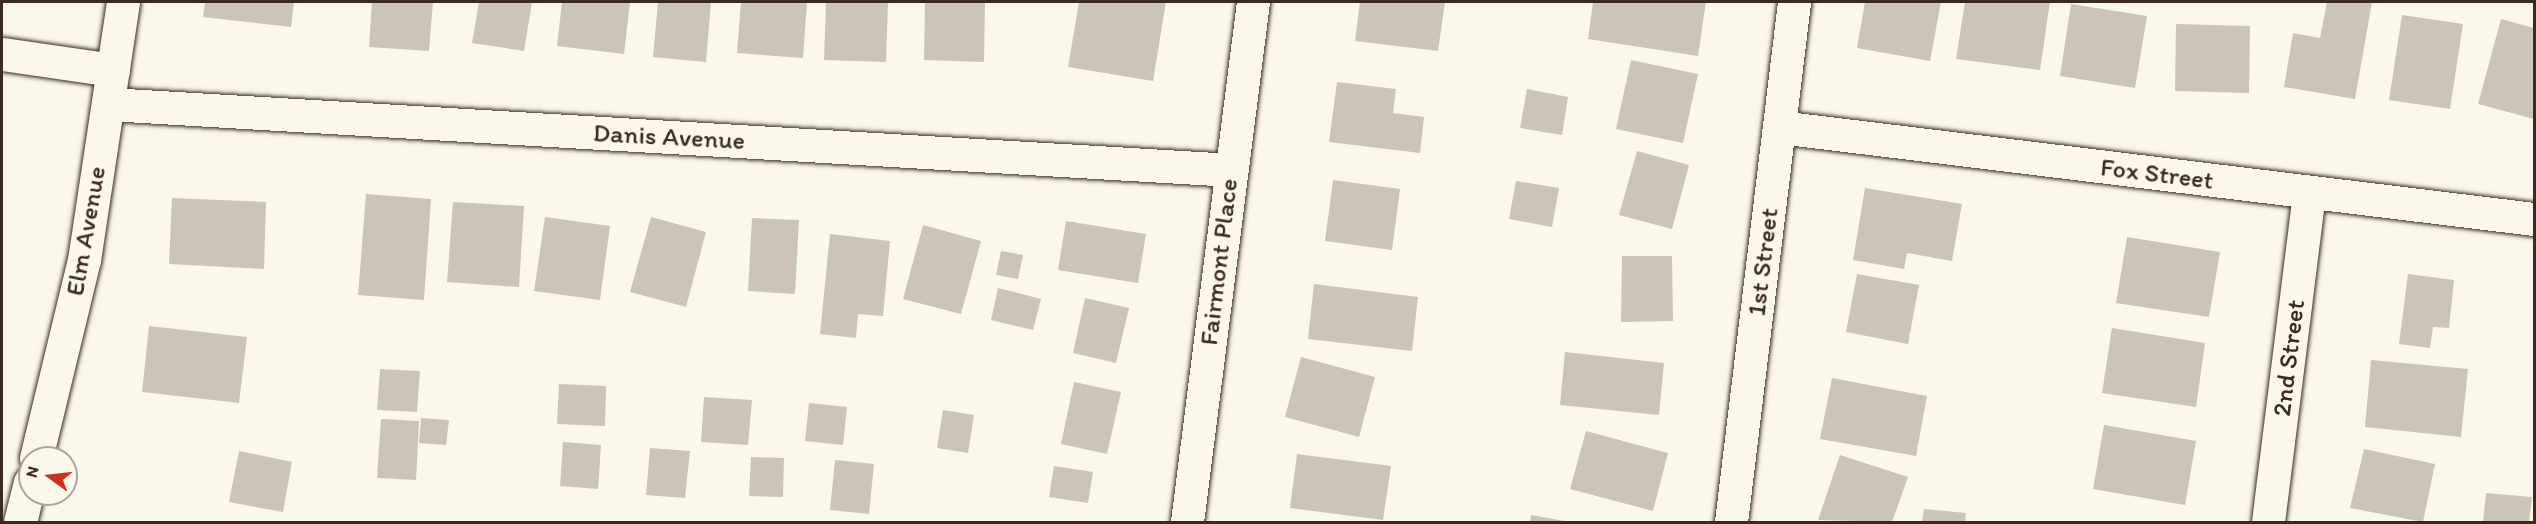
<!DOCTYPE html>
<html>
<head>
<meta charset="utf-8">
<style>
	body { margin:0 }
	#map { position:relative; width:2536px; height:524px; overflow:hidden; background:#fbf7ec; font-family:Itim,sans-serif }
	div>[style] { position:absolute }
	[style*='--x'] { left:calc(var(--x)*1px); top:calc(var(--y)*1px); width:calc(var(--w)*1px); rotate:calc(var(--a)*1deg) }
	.building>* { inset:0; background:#ccc4b9 }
	.roads { filter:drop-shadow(0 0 2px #3b2a1e) drop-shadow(0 0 2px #3b2a1e) }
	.minor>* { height:33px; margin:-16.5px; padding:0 16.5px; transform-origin:16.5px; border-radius:16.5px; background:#fbf7ec }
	span { translate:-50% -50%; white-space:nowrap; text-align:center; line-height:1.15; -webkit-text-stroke:5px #fbf7ec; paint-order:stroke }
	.street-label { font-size:26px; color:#3b2a1e }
	.frame { position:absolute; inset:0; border:3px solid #3b2a1e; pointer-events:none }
	.north { position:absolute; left:18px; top:446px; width:60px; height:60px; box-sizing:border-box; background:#fbf7ec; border:2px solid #aea59a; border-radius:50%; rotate:285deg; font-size:16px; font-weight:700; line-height:24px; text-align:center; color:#3b2a1e }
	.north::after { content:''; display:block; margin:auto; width:21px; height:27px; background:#c8321e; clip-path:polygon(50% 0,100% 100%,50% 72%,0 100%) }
</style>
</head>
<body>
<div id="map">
	<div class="building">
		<div style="clip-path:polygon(205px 2px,294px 2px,291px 27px,203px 17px)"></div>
		<div style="clip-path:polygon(372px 2px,433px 2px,429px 51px,369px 47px)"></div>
		<div style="clip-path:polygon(479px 2px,532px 2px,524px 51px,472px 43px)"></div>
		<div style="clip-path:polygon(562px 2px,630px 2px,624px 54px,557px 46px)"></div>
		<div style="clip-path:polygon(658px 2px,711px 2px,706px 62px,653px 57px)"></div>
		<div style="clip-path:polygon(741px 2px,807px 2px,803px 58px,737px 53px)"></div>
		<div style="clip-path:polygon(826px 2px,888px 3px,886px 62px,824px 60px)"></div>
		<div style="clip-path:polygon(925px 2px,985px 2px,984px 62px,924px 60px)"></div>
		<div style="clip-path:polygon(1079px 2px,1166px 2px,1153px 81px,1068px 67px)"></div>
		<div style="clip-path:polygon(1360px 2px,1445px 2px,1438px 51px,1355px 41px)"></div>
		<div style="clip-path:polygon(1593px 2px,1706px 2px,1698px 56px,1588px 39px)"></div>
		<div style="clip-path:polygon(1865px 2px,1941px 2px,1930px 61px,1857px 48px)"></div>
		<div style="clip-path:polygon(1965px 2px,2050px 2px,2040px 70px,1956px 59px)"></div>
		<div style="clip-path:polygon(2327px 2px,2372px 2px,2355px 99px,2284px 87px,2293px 33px,2320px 38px)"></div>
		<div style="clip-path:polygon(2071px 4px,2147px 16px,2135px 88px,2060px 76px)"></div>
		<div style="clip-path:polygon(2402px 15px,2463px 24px,2450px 109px,2389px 100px)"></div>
		<div style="clip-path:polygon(2501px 19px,2534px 28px,2534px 119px,2478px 104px)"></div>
		<div style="clip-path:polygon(2176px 24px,2250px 26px,2249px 93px,2175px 91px)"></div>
		<div style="clip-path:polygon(1631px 60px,1698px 74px,1683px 143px,1616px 129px)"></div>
		<div style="clip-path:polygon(1337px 82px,1396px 89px,1393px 113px,1424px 117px,1420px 153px,1329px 142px)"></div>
		<div style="clip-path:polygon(1527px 89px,1568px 97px,1562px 135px,1520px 128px)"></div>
		<div style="clip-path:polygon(1637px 151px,1689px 165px,1672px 229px,1619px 215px)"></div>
		<div style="clip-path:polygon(1333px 180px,1400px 189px,1392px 250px,1325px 241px)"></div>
		<div style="clip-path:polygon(1516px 181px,1559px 188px,1552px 227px,1509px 219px)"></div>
		<div style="clip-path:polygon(1865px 188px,1962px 204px,1952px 261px,1907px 253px,1904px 269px,1853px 260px)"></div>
		<div style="clip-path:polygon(366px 194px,431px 199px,424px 300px,358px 295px)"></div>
		<div style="clip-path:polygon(172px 198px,266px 202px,264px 269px,169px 264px)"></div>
		<div style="clip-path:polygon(453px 202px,524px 206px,519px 287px,447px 282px)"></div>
		<div style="clip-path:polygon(545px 217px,610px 226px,600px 300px,534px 291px)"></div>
		<div style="clip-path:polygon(651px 217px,706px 232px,686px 307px,630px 292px)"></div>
		<div style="clip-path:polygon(752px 218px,799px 220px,795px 294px,748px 291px)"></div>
		<div style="clip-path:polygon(1066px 221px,1146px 234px,1138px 283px,1058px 270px)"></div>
		<div style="clip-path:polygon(923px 225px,981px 241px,961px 314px,903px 299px)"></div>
		<div style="clip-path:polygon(830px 234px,890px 241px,883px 316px,858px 314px,856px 338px,820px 334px)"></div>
		<div style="clip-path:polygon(2127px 237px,2220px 252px,2209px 317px,2116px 303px)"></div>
		<div style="clip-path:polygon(1001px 251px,1023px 255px,1018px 279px,996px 275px)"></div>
		<div style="clip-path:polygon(1622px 256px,1672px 256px,1673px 321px,1621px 322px)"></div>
		<div style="clip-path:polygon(1857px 274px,1919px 285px,1908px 344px,1846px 332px)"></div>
		<div style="clip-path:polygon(2408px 274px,2454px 280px,2449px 328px,2433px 327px,2430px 348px,2399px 344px)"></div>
		<div style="clip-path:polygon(1314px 284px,1418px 297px,1412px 351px,1308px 339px)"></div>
		<div style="clip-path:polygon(998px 288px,1041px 299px,1033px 330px,991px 320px)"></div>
		<div style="clip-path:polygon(1085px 298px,1129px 308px,1116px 363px,1073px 353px)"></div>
		<div style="clip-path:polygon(149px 326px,247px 337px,239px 403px,142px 392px)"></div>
		<div style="clip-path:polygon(2112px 328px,2205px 343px,2196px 407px,2102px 393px)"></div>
		<div style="clip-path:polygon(1565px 352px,1664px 363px,1659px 415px,1560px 405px)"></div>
		<div style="clip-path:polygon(1301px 357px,1375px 377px,1359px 437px,1285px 417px)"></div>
		<div style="clip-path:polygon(2371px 360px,2468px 369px,2461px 437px,2365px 427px)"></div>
		<div style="clip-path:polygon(380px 369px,420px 371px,417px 412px,377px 410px)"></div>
		<div style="clip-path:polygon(1832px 378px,1927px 396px,1916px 456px,1820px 439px)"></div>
		<div style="clip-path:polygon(1074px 382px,1121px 392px,1107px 454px,1061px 444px)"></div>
		<div style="clip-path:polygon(559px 384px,606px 386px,605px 426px,557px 424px)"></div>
		<div style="clip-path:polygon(704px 397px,752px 400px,748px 445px,701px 442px)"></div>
		<div style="clip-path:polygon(809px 403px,847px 407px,843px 445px,805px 441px)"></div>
		<div style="clip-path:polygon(943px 410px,974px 415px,968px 453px,937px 448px)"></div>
		<div style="clip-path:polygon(421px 418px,449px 420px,446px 445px,419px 443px)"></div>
		<div style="clip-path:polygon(381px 419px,419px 421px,416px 480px,377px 478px)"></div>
		<div style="clip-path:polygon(2104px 425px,2196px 441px,2185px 505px,2093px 489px)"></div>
		<div style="clip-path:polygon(1586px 431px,1668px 453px,1653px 511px,1570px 489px)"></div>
		<div style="clip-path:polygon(563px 442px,601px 445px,598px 489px,560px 486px)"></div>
		<div style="clip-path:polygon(650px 448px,690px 451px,685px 498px,646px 495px)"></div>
		<div style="clip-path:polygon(2364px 449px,2435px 464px,2423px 522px,2350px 508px)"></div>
		<div style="clip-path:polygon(239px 451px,292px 462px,283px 512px,229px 502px)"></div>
		<div style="clip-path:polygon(1297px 454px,1391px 466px,1383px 520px,1290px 508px)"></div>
		<div style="clip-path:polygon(1840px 455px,1908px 477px,1892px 522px,1818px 520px)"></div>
		<div style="clip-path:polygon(751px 457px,784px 458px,783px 497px,749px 496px)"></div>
		<div style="clip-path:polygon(835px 460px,874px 464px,869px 514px,830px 510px)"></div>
		<div style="clip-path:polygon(1054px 466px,1093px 472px,1088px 503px,1049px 497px)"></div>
		<div style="clip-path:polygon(2486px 493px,2532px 497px,2529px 522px,2483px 522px)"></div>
		<div style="clip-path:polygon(1924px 509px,1966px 513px,1965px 522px,1922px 522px)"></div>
		<div style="clip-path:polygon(1531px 515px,1565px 521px,1565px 522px,1530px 522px)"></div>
	</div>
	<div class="roads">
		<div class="minor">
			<div style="--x:2;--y:54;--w:112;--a:8.2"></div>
			<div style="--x:108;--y:104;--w:1125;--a:3.36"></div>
			<div style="--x:1779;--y:127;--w:761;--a:6.95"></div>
			<div style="--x:36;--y:458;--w:204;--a:-76.4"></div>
			<div style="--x:84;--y:260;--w:261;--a:-81.4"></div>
			<div style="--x:20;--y:522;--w:41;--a:-76"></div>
			<div style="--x:1187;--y:522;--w:524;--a:-82.77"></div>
			<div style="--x:1731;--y:522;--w:524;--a:-83.09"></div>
			<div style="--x:2268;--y:522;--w:332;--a:-82.9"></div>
		</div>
	</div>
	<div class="street-label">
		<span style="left:669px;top:137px;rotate:3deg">Danis Avenue</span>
		<span style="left:2157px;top:174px;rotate:7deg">Fox Street</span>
		<span style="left:86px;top:231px;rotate:-80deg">Elm Avenue</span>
		<span style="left:1219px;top:262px;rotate:-83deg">Fairmont Place</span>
		<span style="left:1763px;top:262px;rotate:-83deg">1st Street</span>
		<span style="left:2289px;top:358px;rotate:-83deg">2nd Street</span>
	</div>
	<div class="frame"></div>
	<div class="north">N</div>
</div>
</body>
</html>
